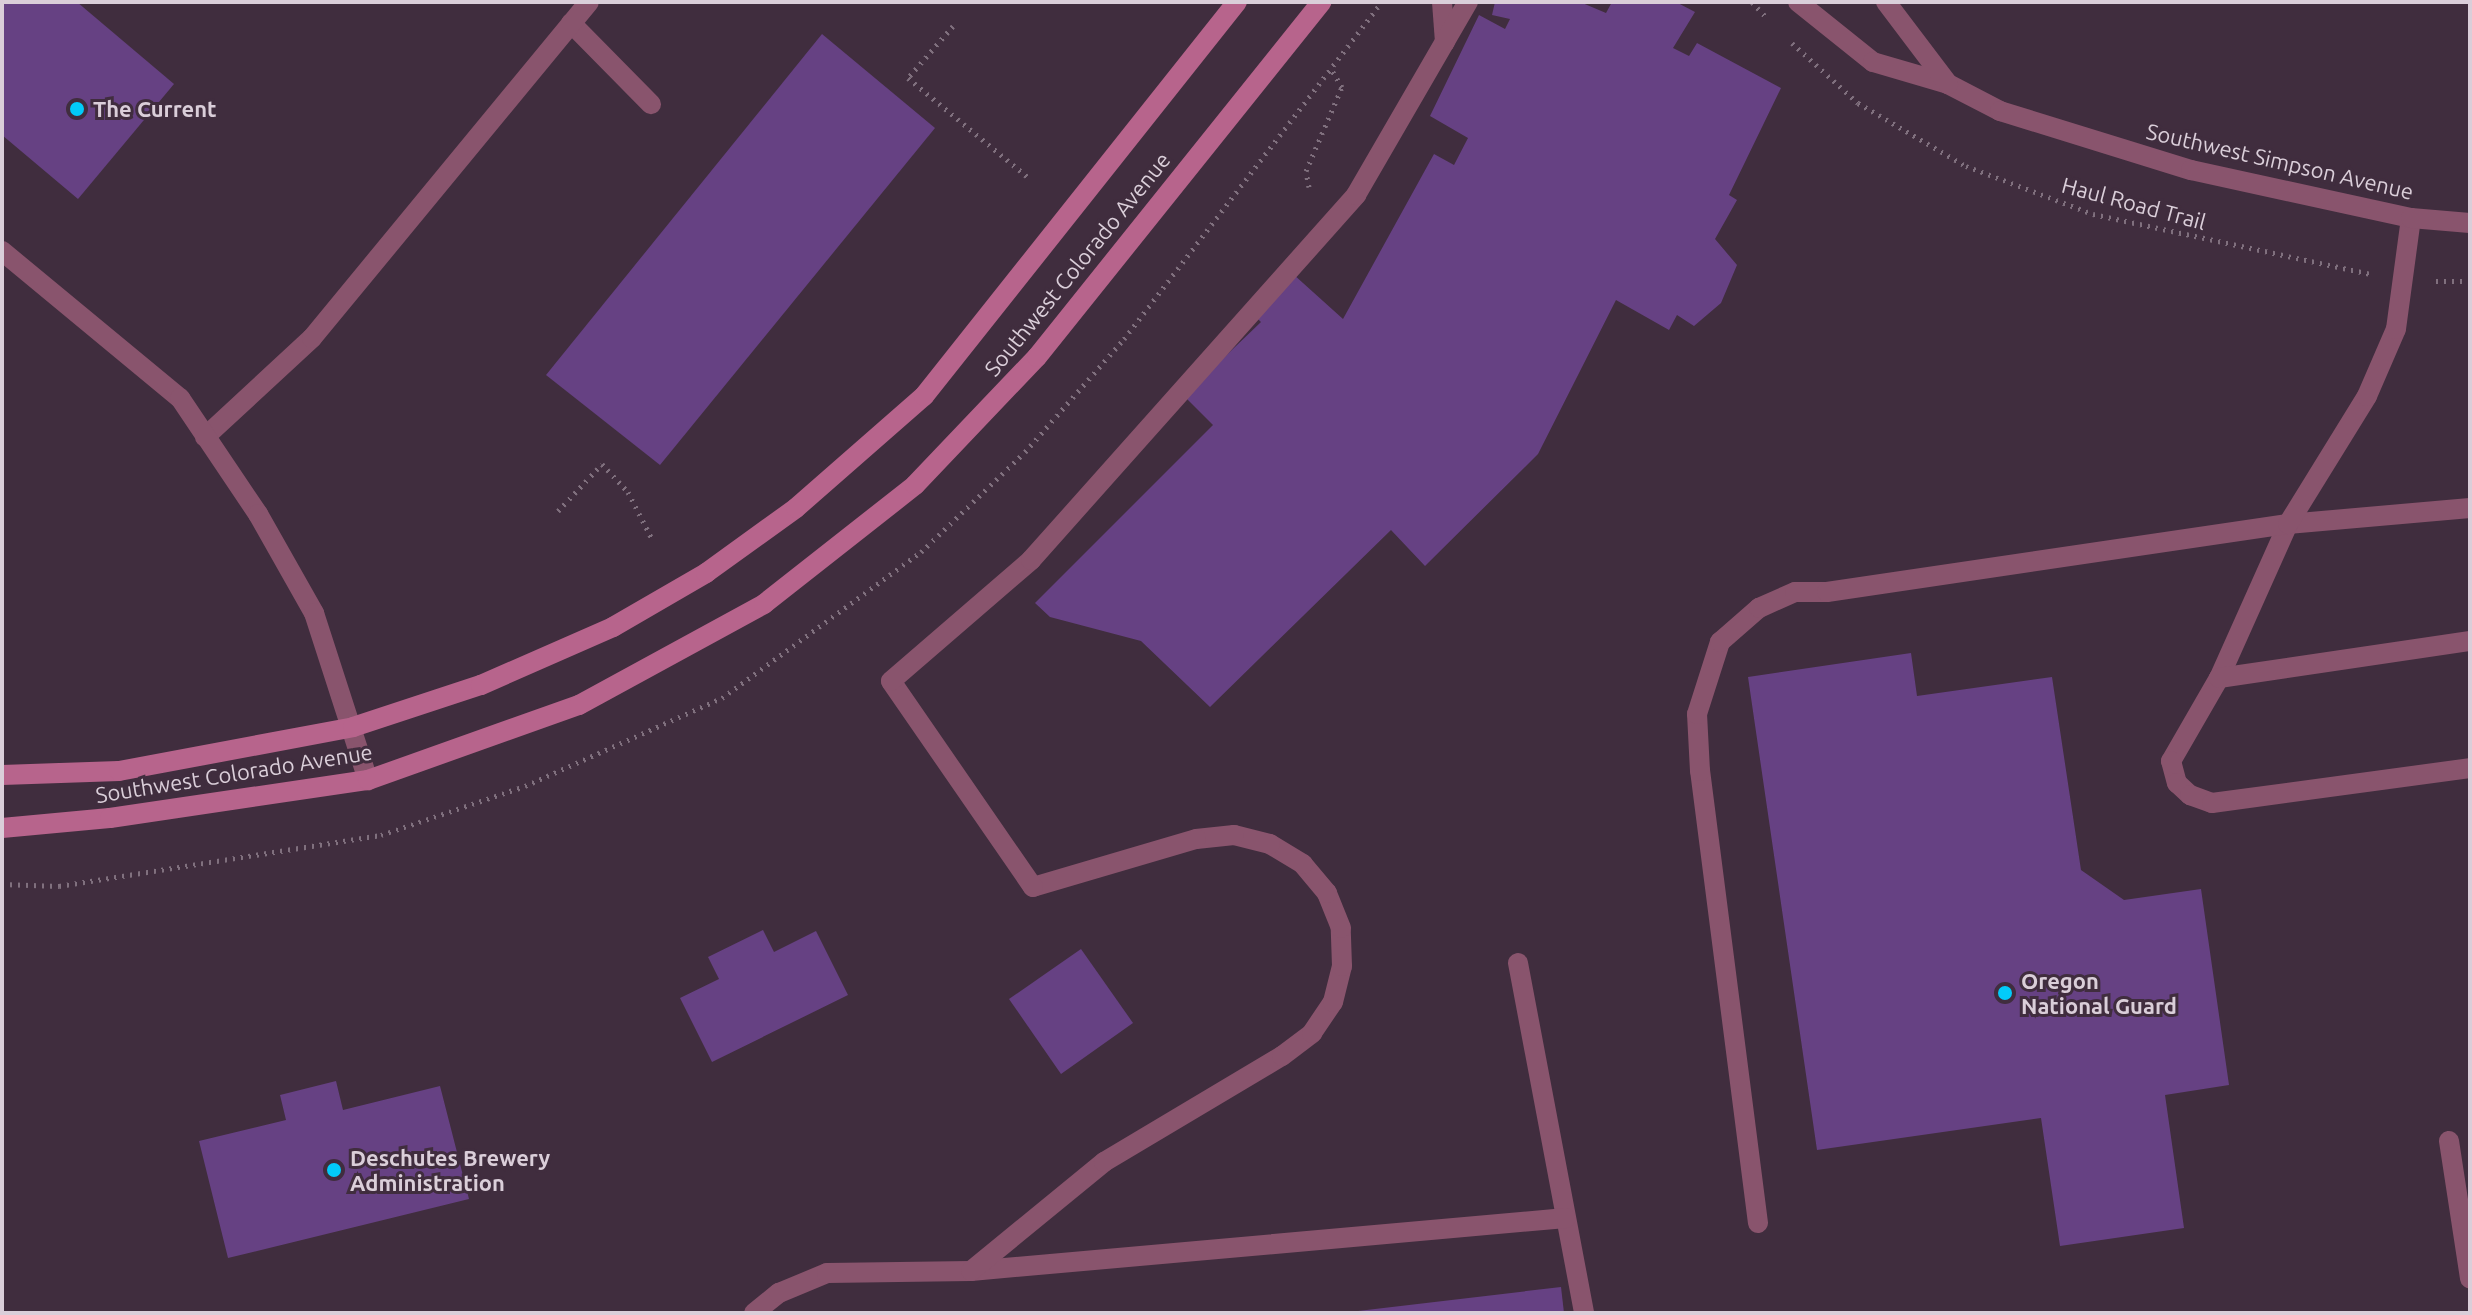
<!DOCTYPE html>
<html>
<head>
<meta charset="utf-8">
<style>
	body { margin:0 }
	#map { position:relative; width:2472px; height:1315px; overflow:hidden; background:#402d3e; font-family:Ubuntu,sans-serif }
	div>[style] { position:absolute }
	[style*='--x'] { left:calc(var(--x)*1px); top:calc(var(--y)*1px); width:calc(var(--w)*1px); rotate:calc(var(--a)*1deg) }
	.building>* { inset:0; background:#664183 }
	.path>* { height:5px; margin-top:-2.5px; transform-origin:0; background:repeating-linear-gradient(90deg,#80707e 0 2px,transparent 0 8px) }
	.service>* { height:20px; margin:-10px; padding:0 10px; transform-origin:10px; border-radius:10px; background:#89546d }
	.minor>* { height:20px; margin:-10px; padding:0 10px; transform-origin:10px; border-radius:10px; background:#89546d }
	.secondary>* { height:20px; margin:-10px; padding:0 10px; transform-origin:10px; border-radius:10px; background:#b7648c }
	.dots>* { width:22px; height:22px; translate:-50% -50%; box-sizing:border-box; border:4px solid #402d3e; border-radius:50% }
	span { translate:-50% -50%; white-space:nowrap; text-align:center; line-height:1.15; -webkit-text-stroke:6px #402d3e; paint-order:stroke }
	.poi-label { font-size:22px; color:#daced9; font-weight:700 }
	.left { translate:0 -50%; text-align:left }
	.street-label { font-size:22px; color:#daced9 }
	.frame { position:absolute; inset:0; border:4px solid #daced9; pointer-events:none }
</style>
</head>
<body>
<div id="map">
	<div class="building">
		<div style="clip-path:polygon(2px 2px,77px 2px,174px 84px,78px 199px,2px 135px)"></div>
		<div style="clip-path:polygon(1495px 2px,1580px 2px,1606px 13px,1612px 2px,1676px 2px,1695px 12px,1673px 48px,1689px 56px,1697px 43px,1781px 88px,1729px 195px,1737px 200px,1715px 239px,1737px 265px,1721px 303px,1694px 326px,1677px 315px,1669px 330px,1616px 300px,1538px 454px,1425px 566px,1391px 530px,1210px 707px,1141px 641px,1050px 617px,1035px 603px,1213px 425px,1184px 396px,1261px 322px,1254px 315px,1293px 274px,1343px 319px,1434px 154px,1454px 165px,1468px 138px,1430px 116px,1479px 15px,1505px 29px,1510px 19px,1492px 15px)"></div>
		<div style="clip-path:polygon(822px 34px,935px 128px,660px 465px,546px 375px)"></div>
		<div style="clip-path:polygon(1911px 653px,1917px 696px,2052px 677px,2081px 870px,2124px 900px,2201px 889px,2229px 1085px,2165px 1095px,2184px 1228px,2060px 1246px,2041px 1118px,1817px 1150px,1748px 677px)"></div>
		<div style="clip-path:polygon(763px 930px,774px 952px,816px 931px,848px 995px,712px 1062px,680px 998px,719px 979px,708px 957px)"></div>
		<div style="clip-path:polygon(1081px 949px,1133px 1023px,1061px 1074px,1009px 999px)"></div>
		<div style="clip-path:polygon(336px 1081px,343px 1110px,440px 1086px,469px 1199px,228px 1258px,199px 1141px,286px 1120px,280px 1095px)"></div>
		<div style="clip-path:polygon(1561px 1287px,1564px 1313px,1358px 1313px,1358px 1311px)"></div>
	</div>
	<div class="path">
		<div style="--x:1752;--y:2;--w:23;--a:47"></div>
		<div style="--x:953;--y:26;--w:69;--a:130.9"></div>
		<div style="--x:908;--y:78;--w:158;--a:39.6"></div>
		<div style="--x:1792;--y:43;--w:89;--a:42.3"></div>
		<div style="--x:1858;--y:103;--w:125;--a:30.3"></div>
		<div style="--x:1966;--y:166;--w:136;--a:20.7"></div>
		<div style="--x:2093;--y:214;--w:283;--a:12.2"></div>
		<div style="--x:1309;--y:187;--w:16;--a:-101"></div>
		<div style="--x:1306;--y:171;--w:91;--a:-66.8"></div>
		<div style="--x:1342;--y:87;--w:21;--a:-121"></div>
		<div style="--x:2436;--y:281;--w:34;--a:0"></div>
		<div style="--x:558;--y:511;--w:64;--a:-46.9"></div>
		<div style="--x:602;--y:464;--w:38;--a:47"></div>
		<div style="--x:628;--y:492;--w:53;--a:62.9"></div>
		<div style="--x:2;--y:884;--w:57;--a:2"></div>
		<div style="--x:59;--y:886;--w:326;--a:-9"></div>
		<div style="--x:381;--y:835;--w:152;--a:-18.8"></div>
		<div style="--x:525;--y:786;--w:216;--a:-24.1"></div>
		<div style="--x:722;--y:698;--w:247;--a:-36.3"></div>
		<div style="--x:921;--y:552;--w:144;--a:-43.9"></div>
		<div style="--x:1025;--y:452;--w:150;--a:-48.8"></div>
		<div style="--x:1124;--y:339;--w:424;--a:-52.6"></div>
	</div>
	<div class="service">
		<div style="--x:1442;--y:2;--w:40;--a:85.7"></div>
		<div style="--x:571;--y:23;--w:114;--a:45.4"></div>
		<div style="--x:205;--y:437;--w:146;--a:-42.8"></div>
		<div style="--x:312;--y:338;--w:435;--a:-50.5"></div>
		<div style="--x:2470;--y:508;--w:183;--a:175"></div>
		<div style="--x:2288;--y:524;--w:169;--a:114.1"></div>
		<div style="--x:2219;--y:678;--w:96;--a:120"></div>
		<div style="--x:2171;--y:761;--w:23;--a:75"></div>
		<div style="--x:2177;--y:783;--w:18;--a:43"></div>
		<div style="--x:2190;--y:795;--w:23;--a:20"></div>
		<div style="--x:2212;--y:803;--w:260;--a:-7.7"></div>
		<div style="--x:2219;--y:678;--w:254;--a:-8.4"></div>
		<div style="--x:1518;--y:963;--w:356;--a:79.3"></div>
		<div style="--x:2449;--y:1141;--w:139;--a:81.3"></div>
		<div style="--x:1758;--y:1223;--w:456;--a:-97.3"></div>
		<div style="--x:1700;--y:771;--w:57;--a:-93"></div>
		<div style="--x:1697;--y:714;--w:76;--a:-72.3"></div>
		<div style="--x:1720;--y:642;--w:52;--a:-41.1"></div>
		<div style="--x:1759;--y:608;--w:39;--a:-24"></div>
		<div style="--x:1795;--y:592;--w:32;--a:0"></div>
		<div style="--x:1827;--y:592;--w:466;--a:-8.4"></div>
		<div style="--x:2288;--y:524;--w:150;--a:-58.3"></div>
		<div style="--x:2367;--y:396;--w:73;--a:-66.6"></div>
		<div style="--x:2396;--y:329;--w:112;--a:-82.3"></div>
		<div style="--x:971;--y:1271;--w:597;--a:-5.09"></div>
		<div style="--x:754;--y:1313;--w:32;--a:-39"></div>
		<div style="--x:779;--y:1293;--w:52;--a:-22.6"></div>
		<div style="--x:827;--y:1273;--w:144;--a:-0.8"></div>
		<div style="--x:971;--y:1271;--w:172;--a:-39.3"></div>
		<div style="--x:1104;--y:1162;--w:207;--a:-30.8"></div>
		<div style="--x:1282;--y:1056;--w:38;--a:-37"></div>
		<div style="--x:1312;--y:1033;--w:37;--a:-56"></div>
		<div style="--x:1333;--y:1002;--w:37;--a:-76"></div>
		<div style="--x:1342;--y:966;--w:38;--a:-92"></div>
		<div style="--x:1341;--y:928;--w:38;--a:-112"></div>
		<div style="--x:1327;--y:893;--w:38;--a:-130"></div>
		<div style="--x:1303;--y:864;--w:39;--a:-149"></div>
		<div style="--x:1270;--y:844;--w:37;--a:-166"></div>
		<div style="--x:1234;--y:835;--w:38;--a:174"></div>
		<div style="--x:1196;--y:839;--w:170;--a:163.6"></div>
		<div style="--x:1033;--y:887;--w:250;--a:-124.6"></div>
		<div style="--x:891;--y:681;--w:185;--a:-40.8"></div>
		<div style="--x:1031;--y:560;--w:489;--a:-48.3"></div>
		<div style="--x:1356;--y:195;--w:223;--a:-59.9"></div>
	</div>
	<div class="minor">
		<div style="--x:1798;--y:2;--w:96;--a:38.7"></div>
		<div style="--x:1873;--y:62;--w:78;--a:16.3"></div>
		<div style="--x:1948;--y:84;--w:59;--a:27.4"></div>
		<div style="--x:2000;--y:111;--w:200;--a:17.2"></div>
		<div style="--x:2191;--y:170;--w:225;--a:12.3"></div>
		<div style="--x:2411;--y:218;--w:59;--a:4.8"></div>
		<div style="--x:1886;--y:2;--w:103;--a:52.9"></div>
		<div style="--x:2;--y:251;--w:231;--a:39.6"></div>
		<div style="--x:180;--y:398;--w:140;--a:56.1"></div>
		<div style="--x:258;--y:514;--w:114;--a:60.5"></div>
		<div style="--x:314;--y:613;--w:176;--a:72.1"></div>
	</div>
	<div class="secondary">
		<div style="--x:2;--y:775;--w:117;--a:-2"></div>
		<div style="--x:119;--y:771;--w:238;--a:-10.6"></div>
		<div style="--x:353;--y:727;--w:135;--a:-18.2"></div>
		<div style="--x:481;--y:685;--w:144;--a:-23.7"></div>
		<div style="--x:613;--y:627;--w:108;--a:-30.1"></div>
		<div style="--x:706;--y:573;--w:111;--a:-35.8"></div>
		<div style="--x:796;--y:508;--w:170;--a:-41.2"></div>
		<div style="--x:924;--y:396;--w:503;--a:-51.54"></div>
		<div style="--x:2;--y:828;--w:108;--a:-5.3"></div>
		<div style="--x:110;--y:818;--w:261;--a:-8.4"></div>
		<div style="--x:368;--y:780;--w:224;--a:-19.6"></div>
		<div style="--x:579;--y:705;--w:211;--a:-28.6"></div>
		<div style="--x:764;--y:604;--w:192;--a:-38.2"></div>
		<div style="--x:915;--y:485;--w:177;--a:-46.4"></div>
		<div style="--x:1037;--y:357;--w:455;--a:-51.3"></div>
	</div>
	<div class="dots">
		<div style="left:77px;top:109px;background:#02cbf9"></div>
		<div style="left:2005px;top:993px;background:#02cbf9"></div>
		<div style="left:334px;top:1170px;background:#02cbf9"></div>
	</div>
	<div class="poi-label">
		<span class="left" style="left:93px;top:109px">The Current</span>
		<span class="left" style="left:2021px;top:993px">Oregon<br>National Guard</span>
		<span class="left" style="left:350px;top:1170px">Deschutes Brewery<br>Administration</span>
	</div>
	<div class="street-label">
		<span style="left:2280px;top:161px;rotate:13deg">Southwest Simpson Avenue</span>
		<span style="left:2134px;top:203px;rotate:15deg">Haul Road Trail</span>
		<span style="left:1077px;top:264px;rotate:-51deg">Southwest Colorado Avenue</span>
		<span style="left:234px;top:773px;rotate:-9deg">Southwest Colorado Avenue</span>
	</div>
	<div class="frame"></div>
</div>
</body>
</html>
